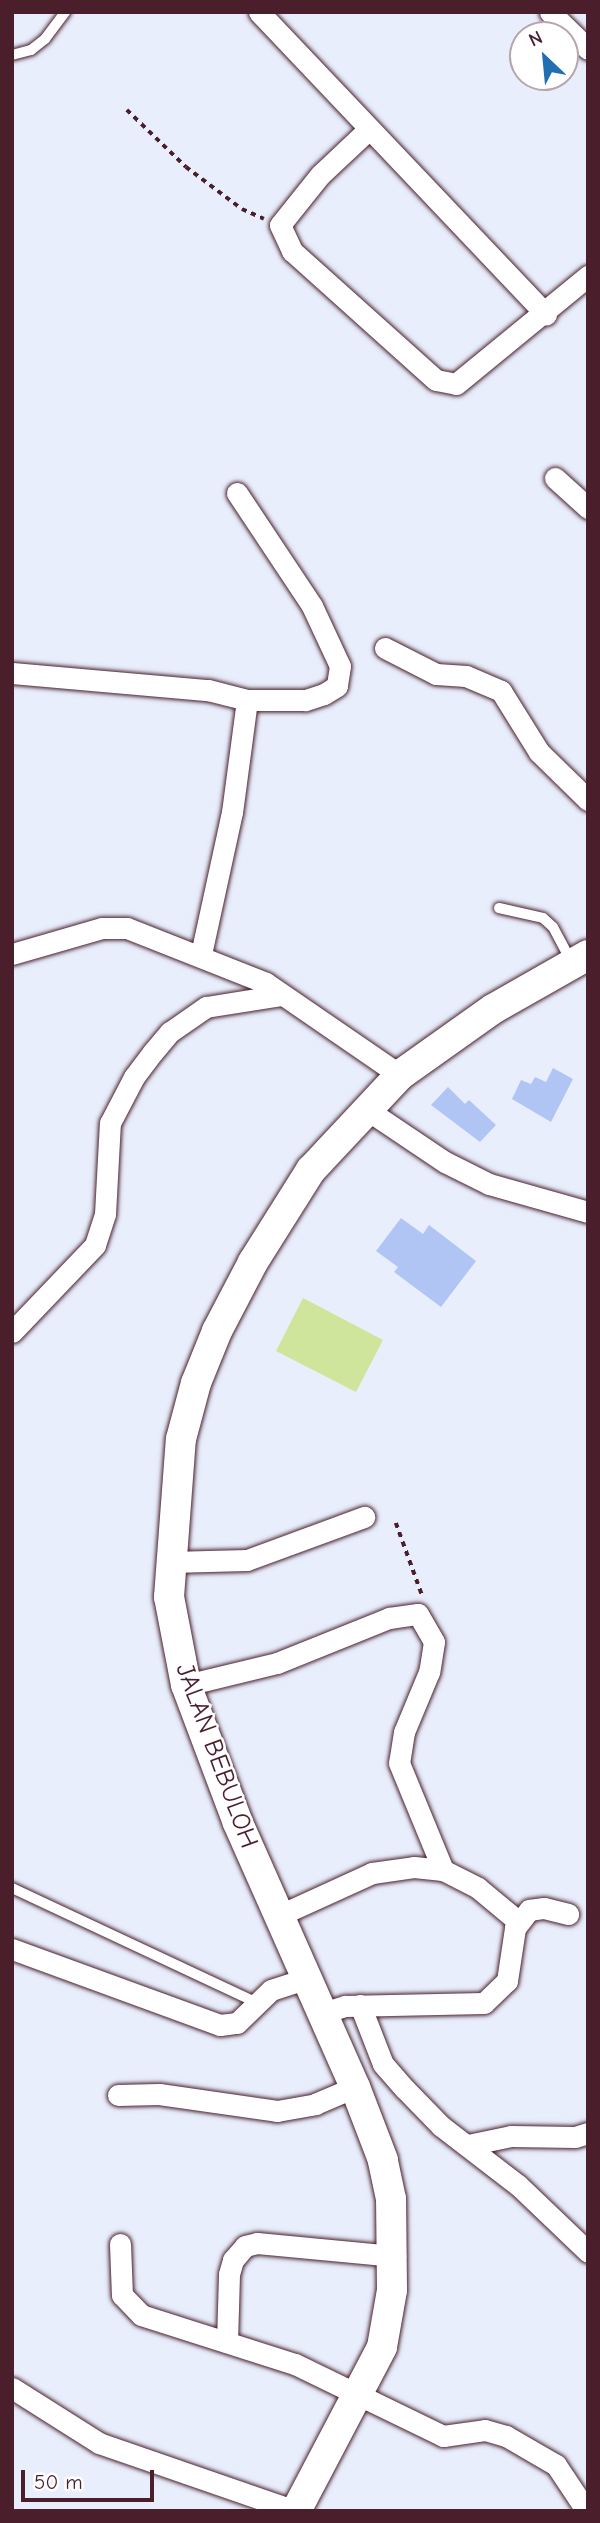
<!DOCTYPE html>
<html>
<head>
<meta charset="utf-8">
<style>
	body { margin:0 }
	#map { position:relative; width:600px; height:2523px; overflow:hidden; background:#e8eefc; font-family:"Comic Neue",sans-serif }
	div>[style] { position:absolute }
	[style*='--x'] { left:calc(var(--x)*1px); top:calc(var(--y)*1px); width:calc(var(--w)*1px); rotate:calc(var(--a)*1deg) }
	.green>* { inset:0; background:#cfe59b }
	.building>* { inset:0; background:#b1c5f4 }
	.path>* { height:3.5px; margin-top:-1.75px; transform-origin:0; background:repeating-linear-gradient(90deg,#4a1f2b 0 5px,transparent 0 10px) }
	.roads { filter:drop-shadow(0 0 2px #4a1f2b) drop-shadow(0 0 2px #4a1f2b) }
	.lane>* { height:10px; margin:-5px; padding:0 5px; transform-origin:5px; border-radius:5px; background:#fff }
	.street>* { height:21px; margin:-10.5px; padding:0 10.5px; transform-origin:10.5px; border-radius:10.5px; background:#fff }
	.secondary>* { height:30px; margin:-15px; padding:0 15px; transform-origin:15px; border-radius:15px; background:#fff }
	span { translate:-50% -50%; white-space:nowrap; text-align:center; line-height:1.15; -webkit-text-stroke:5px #fff; paint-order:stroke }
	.street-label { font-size:26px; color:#4a1f2b }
	.frame { position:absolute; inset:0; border:14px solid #4a1f2b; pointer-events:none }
	.north { position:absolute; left:509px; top:21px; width:70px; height:70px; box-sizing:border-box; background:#fff; border:2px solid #b7a5aa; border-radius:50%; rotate:334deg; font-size:19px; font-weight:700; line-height:28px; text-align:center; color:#4a1f2b }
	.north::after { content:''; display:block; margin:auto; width:24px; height:32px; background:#1f6fb2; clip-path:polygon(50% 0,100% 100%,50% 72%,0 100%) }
	.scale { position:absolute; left:21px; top:2470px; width:133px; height:32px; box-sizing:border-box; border:4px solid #4a1f2b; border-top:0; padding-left:9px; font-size:21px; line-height:24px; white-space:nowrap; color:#4a1f2b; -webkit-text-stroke:5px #fff; paint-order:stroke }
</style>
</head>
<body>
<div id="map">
	<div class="green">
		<div style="clip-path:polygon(303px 1298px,383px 1340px,356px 1392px,276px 1351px)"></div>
	</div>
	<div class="building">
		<div style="clip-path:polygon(553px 1068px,573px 1079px,551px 1122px,512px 1099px,521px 1080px,531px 1084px,535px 1077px,546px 1082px)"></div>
		<div style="clip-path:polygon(448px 1087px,465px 1104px,469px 1100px,496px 1125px,480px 1142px,431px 1105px)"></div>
		<div style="clip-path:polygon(401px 1218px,423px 1234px,429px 1225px,476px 1261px,441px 1307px,394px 1272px,398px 1267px,376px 1251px)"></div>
	</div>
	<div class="path">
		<div style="--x:127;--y:110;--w:82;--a:44"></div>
		<div style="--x:186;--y:167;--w:70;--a:36.9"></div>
		<div style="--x:242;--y:209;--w:24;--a:24"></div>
		<div style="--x:396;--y:1523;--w:77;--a:70.1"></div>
	</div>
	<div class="roads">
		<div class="lane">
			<div style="--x:12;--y:55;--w:20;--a:-15"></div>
			<div style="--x:31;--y:50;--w:18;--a:-38"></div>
			<div style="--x:45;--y:39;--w:34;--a:-53"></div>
			<div style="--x:499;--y:908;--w:45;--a:12.8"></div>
			<div style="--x:543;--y:918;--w:13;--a:42"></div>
			<div style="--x:553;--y:927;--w:40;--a:62"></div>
			<div style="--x:12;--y:1888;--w:268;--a:25.1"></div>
		</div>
		<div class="street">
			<div style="--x:259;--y:12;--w:417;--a:46.5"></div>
			<div style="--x:550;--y:12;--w:53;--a:44.2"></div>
			<div style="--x:369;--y:129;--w:67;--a:136.8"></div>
			<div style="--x:320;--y:175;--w:64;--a:128.7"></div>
			<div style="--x:280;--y:225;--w:29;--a:65"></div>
			<div style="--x:292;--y:251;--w:193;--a:41.9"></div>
			<div style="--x:436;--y:380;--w:20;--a:11"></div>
			<div style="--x:456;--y:384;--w:171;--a:-39.3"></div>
			<div style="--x:555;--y:478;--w:45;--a:42.3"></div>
			<div style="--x:237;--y:493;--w:136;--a:56.4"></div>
			<div style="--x:312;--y:606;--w:66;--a:65"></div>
			<div style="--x:340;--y:666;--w:20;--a:99"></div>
			<div style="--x:337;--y:686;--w:15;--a:148"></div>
			<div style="--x:324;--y:694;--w:20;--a:162"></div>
			<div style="--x:305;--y:700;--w:58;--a:180"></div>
			<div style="--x:385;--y:648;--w:57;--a:27"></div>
			<div style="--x:436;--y:674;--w:30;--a:4"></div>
			<div style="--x:466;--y:676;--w:38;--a:23"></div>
			<div style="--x:501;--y:691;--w:72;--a:58.1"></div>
			<div style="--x:539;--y:752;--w:69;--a:44.4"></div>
			<div style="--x:12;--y:673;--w:197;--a:5"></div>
			<div style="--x:208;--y:690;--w:40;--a:14.4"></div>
			<div style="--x:247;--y:700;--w:113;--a:97.6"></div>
			<div style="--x:232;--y:812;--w:145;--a:102.3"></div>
			<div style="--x:12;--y:954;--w:94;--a:-16.1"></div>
			<div style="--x:102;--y:928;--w:25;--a:0"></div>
			<div style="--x:127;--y:928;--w:149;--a:21.6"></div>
			<div style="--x:266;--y:983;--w:163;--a:34.5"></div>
			<div style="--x:366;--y:1109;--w:95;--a:33.9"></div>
			<div style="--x:445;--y:1162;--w:49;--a:26.6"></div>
			<div style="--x:489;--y:1184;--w:103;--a:15.8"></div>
			<div style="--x:12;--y:1332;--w:120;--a:-46.3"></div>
			<div style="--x:95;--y:1245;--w:33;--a:-72"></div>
			<div style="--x:105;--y:1214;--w:91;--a:-86.9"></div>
			<div style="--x:110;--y:1123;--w:52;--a:-62.4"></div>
			<div style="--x:134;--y:1077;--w:31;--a:-53"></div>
			<div style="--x:153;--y:1052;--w:26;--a:-50"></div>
			<div style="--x:170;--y:1032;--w:44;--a:-34.8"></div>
			<div style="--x:206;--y:1007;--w:77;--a:-9"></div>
			<div style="--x:170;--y:1562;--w:77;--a:-1.5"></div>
			<div style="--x:247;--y:1560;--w:125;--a:-20.2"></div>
			<div style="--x:186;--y:1685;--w:94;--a:-13.6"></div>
			<div style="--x:277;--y:1663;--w:121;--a:-21.9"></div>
			<div style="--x:389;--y:1618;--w:29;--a:-8"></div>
			<div style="--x:418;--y:1614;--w:32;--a:60"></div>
			<div style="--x:434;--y:1642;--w:30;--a:99"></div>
			<div style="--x:429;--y:1672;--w:65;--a:112.6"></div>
			<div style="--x:404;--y:1732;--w:31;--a:99"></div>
			<div style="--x:399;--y:1763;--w:116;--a:67.6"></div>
			<div style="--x:280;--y:1915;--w:101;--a:-24.5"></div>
			<div style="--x:372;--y:1873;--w:42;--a:-8.1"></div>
			<div style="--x:414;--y:1867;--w:29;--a:6"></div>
			<div style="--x:443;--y:1870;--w:39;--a:27"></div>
			<div style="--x:478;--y:1888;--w:53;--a:39.7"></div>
			<div style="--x:12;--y:1949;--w:221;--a:20.1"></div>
			<div style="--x:220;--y:2025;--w:17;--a:-7"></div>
			<div style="--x:237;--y:2023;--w:47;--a:-44.1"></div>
			<div style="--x:271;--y:1990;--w:38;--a:-18"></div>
			<div style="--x:360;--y:2005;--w:63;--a:68.7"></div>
			<div style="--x:383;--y:2064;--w:33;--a:49"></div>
			<div style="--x:405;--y:2089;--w:52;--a:45.8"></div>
			<div style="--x:441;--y:2126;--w:97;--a:37.5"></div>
			<div style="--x:518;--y:2185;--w:97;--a:43.7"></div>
			<div style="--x:323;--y:2013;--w:23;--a:-18"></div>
			<div style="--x:345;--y:2006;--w:139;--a:-1.2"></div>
			<div style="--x:484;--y:2003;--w:32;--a:-44"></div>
			<div style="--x:507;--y:1981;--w:54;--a:-81.4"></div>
			<div style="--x:515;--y:1928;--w:23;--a:-52"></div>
			<div style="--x:529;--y:1910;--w:15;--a:-8"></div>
			<div style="--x:544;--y:1908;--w:25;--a:14"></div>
			<div style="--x:118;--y:2095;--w:41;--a:-1.4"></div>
			<div style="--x:159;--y:2094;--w:119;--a:8.2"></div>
			<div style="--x:277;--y:2111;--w:39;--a:-10"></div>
			<div style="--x:315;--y:2104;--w:43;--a:-23"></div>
			<div style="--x:468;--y:2145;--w:44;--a:-11.8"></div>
			<div style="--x:511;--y:2136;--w:64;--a:0.9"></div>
			<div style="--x:575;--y:2137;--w:14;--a:-17"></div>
			<div style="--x:120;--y:2244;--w:51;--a:87.8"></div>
			<div style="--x:122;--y:2295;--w:28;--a:46"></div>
			<div style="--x:141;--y:2315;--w:162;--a:17.7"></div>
			<div style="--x:295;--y:2364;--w:165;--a:25.9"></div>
			<div style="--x:443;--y:2436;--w:42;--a:-8.1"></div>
			<div style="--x:485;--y:2430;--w:22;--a:16"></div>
			<div style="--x:506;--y:2436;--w:58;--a:30.1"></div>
			<div style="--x:556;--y:2465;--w:50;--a:56.3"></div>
			<div style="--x:227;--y:2342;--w:68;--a:-88.3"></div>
			<div style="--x:229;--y:2274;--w:15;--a:-74"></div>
			<div style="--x:233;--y:2260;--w:18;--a:-49"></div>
			<div style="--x:245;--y:2246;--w:12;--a:-14"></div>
			<div style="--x:257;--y:2243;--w:139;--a:5.4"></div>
			<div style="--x:12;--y:2388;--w:103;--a:32.3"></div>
			<div style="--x:99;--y:2443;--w:207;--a:19.1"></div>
		</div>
		<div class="secondary">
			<div style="--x:296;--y:2511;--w:185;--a:-62.3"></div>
			<div style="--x:382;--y:2347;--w:58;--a:-80"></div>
			<div style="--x:392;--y:2290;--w:91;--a:-90.6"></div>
			<div style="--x:391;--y:2199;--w:40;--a:-102"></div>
			<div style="--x:383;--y:2160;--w:78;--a:-111"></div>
			<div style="--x:355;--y:2087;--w:289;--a:-113.9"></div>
			<div style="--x:238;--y:1823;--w:147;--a:-110.6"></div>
			<div style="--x:186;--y:1685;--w:90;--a:-100.9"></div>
			<div style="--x:169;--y:1597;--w:158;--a:-85.7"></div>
			<div style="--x:181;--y:1439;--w:58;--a:-75"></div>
			<div style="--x:196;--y:1383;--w:56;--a:-68"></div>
			<div style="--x:217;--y:1331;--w:78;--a:-62.4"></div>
			<div style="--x:253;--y:1262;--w:109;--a:-57.8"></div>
			<div style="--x:311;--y:1170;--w:130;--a:-46.9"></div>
			<div style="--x:400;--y:1075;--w:114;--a:-35.4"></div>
			<div style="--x:493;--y:1009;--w:109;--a:-29.6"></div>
		</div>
	</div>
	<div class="street-label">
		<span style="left:216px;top:1756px;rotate:70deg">JALAN BEBULOH</span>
	</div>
	<div class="frame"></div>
	<div class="north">N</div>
	<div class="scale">50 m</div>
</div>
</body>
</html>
